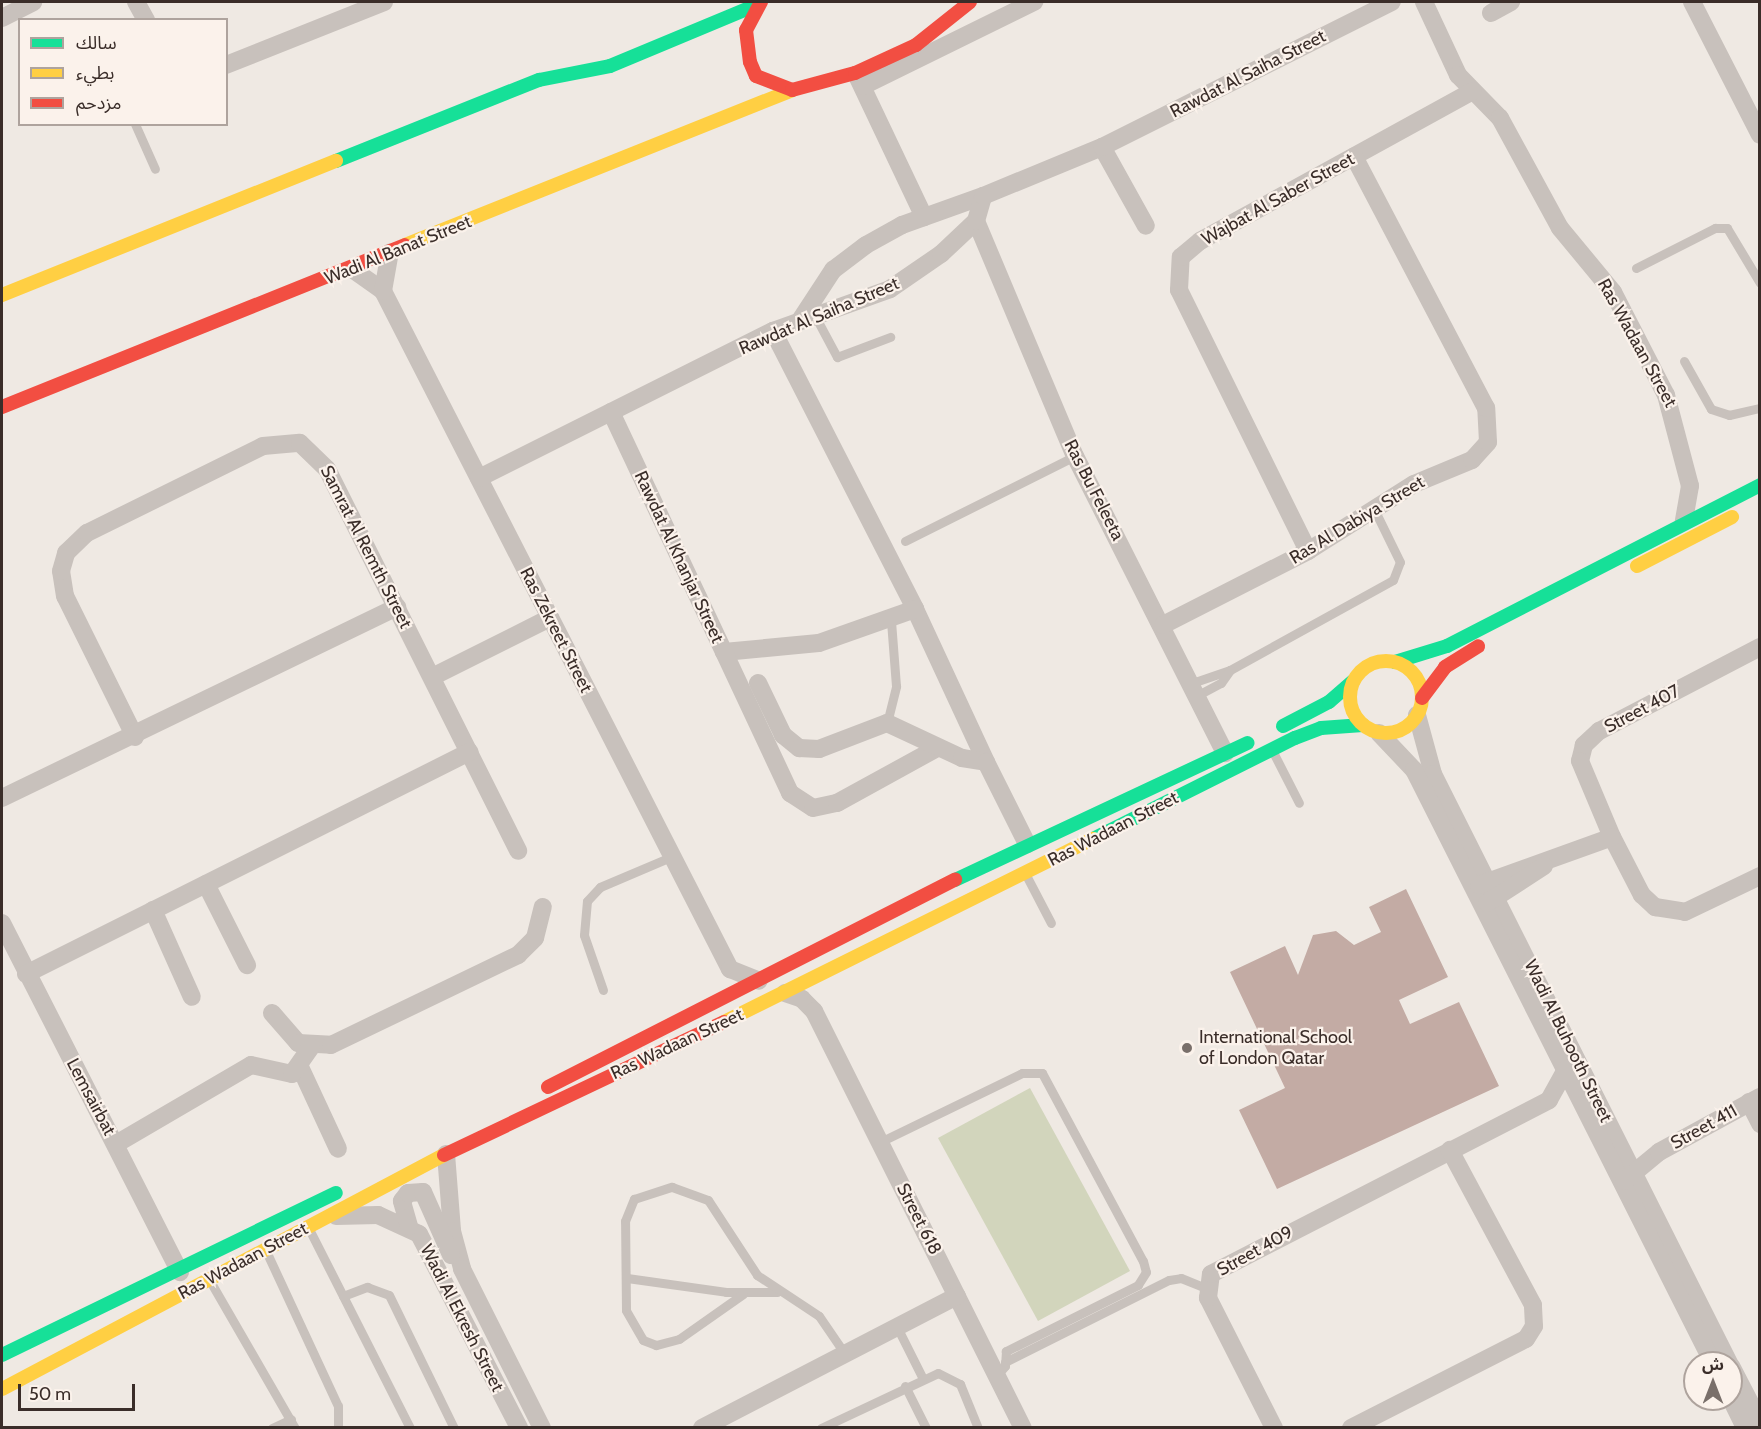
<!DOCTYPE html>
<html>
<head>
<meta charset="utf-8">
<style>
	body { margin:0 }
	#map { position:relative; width:1761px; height:1429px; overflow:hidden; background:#efe9e3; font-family:Cabin,"Noto Sans Arabic",sans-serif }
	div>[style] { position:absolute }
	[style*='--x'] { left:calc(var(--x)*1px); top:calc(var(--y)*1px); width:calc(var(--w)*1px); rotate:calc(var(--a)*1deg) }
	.green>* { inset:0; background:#d2d5bc }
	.building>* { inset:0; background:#c3aba4 }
	.lane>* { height:9px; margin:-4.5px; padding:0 4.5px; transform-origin:4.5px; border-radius:4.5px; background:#c8c1bc }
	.street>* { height:18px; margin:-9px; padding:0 9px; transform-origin:9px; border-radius:9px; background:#c8c1bc }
	.fast>* { height:14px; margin:-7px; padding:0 7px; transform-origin:7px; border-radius:7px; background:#16e098 }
	.slow>* { height:14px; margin:-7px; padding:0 7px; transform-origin:7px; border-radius:7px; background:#ffcf43 }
	.slow>.ring { margin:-7px; padding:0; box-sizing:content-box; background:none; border:14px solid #ffcf43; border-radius:50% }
	.jam>* { height:14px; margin:-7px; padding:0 7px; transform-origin:7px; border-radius:7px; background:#f24e42 }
	.dots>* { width:16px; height:16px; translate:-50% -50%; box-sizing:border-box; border:3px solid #fbf2eb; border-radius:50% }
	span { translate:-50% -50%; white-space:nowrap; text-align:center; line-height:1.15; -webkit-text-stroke:4.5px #fbf2eb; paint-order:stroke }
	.street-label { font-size:18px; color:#3a2d29 }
	.poi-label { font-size:18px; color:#3a2d29 }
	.left { translate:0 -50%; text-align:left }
	.frame { position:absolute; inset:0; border:3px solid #3a2d29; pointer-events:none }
	.legend { position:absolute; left:18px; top:18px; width:210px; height:108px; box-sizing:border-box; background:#fbf2eb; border:2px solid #aea39d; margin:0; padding:8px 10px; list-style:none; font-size:18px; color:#3a2d29 }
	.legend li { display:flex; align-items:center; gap:12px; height:30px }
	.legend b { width:30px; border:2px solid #aea39d }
	.north { position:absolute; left:1683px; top:1351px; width:60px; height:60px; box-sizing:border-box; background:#fbf2eb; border:2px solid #aea39d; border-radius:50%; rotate:0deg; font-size:16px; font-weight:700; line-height:24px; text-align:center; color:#3a2d29 }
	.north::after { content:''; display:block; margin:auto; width:21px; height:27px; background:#796f6a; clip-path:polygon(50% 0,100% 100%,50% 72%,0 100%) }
	.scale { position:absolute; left:18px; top:1384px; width:117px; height:27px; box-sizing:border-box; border:3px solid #3a2d29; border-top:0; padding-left:8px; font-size:18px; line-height:21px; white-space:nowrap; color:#3a2d29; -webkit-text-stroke:4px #fbf2eb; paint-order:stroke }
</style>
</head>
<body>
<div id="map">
	<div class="green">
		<div style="clip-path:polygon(1030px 1088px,1130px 1271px,1038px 1321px,938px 1138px)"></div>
	</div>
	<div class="building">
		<div style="clip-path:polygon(1406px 889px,1448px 977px,1399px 1000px,1410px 1024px,1459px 1002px,1499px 1086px,1277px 1189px,1239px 1110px,1285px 1088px,1230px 972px,1285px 946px,1298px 975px,1313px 935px,1336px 931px,1354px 945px,1381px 932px,1369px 907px)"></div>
	</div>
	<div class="lane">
		<div style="--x:135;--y:124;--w:49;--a:66"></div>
		<div style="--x:1636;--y:268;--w:89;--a:-26.9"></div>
		<div style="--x:1715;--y:228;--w:12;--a:0"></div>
		<div style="--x:1727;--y:228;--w:64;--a:59"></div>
		<div style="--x:814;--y:314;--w:49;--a:61.9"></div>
		<div style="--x:837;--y:357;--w:57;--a:-20.7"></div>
		<div style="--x:1684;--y:361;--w:55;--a:60.6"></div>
		<div style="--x:1711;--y:409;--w:19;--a:18"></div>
		<div style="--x:1729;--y:415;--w:32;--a:-13"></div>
		<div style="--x:905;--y:541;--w:190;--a:-26.6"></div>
		<div style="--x:1192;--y:683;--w:40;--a:-18.9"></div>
		<div style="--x:1230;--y:670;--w:186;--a:-28.9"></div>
		<div style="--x:1393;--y:580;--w:19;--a:-69"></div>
		<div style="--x:1400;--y:562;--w:59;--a:-116.1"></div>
		<div style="--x:1198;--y:695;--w:26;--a:-28"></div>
		<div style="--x:1221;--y:683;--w:16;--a:-55"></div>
		<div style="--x:887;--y:723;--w:38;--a:-76"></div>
		<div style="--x:896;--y:686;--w:65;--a:-94.4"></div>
		<div style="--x:1273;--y:752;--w:57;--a:63"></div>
		<div style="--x:1026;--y:875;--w:54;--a:62.5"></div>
		<div style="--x:603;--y:990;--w:58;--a:-109.1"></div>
		<div style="--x:584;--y:935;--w:34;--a:-85"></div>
		<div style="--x:587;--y:901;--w:19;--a:-47"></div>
		<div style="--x:600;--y:887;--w:79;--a:-23"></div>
		<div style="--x:880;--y:1142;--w:158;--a:-25.9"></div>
		<div style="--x:1022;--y:1073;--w:20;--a:0"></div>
		<div style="--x:1042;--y:1073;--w:213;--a:61.8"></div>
		<div style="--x:1143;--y:1261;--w:11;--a:75"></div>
		<div style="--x:1146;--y:1272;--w:15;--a:122"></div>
		<div style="--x:1138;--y:1285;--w:148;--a:153.4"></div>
		<div style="--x:1006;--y:1351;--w:15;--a:94"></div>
		<div style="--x:1005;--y:1366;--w:12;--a:132"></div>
		<div style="--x:309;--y:1229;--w:223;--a:63.1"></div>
		<div style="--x:266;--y:1251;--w:171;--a:65.1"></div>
		<div style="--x:338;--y:1406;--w:22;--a:90"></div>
		<div style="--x:627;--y:1278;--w:100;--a:8"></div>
		<div style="--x:726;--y:1292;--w:51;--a:0"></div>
		<div style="--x:210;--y:1281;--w:170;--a:60"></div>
		<div style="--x:743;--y:1294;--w:78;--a:144.9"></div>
		<div style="--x:679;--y:1339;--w:24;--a:165"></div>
		<div style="--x:656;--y:1345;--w:14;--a:-159"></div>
		<div style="--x:643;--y:1340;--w:34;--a:-120"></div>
		<div style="--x:626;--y:1310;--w:89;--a:-90.6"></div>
		<div style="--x:625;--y:1221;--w:24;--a:-68"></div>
		<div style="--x:634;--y:1199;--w:40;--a:-18"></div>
		<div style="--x:672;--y:1187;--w:38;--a:20"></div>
		<div style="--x:708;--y:1200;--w:90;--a:56.8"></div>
		<div style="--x:757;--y:1275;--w:74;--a:33.5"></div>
		<div style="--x:819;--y:1316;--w:46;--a:55.6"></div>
		<div style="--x:343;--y:1296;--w:26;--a:-21"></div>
		<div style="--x:367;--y:1287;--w:23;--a:20"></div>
		<div style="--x:389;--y:1295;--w:148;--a:64"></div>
		<div style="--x:897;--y:1327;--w:56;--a:63.4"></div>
		<div style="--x:1005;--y:1362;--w:183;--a:-26.6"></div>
		<div style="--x:1169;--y:1280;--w:12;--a:-9"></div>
		<div style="--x:1181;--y:1278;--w:27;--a:22"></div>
		<div style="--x:905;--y:1386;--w:47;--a:63.4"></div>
		<div style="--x:272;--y:1428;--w:21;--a:-25"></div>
		<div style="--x:821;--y:1428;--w:129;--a:-25.2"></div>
		<div style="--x:938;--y:1373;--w:25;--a:27"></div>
		<div style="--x:960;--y:1384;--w:48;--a:67.8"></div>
	</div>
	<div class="street">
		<div style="--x:136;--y:2;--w:21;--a:61"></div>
		<div style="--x:1424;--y:2;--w:81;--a:65"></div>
		<div style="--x:1458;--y:75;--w:60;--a:45.7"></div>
		<div style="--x:1500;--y:118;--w:125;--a:61.4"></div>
		<div style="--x:1560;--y:228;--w:83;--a:50.4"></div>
		<div style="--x:1613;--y:292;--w:116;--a:62.8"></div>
		<div style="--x:1666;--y:395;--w:94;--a:75.2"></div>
		<div style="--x:1690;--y:486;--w:36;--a:100"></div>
		<div style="--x:1692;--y:2;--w:149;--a:62.9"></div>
		<div style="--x:1491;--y:13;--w:23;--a:-29"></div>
		<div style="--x:2;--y:18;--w:35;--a:-27"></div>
		<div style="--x:226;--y:65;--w:170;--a:-21.7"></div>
		<div style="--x:858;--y:78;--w:154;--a:64.6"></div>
		<div style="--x:863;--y:86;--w:191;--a:-26.2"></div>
		<div style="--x:1102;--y:147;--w:90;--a:60.9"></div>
		<div style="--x:976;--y:221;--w:255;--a:67.2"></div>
		<div style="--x:1075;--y:456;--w:333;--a:63.2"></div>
		<div style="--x:352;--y:269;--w:38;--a:35"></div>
		<div style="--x:383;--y:291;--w:762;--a:62.9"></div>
		<div style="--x:730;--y:969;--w:31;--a:22"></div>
		<div style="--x:383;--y:291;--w:39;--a:-80"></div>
		<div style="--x:801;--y:319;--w:59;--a:-56.9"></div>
		<div style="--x:833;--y:270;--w:41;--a:-37.1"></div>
		<div style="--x:866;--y:245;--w:41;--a:-29.1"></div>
		<div style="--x:902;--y:225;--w:86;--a:-19.7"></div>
		<div style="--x:773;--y:331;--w:312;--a:62.9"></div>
		<div style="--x:915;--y:609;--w:169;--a:65.1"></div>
		<div style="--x:611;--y:412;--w:265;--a:64.8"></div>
		<div style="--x:724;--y:652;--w:95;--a:-5.4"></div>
		<div style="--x:819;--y:643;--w:102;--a:-19.5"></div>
		<div style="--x:479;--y:478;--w:329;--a:-26.6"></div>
		<div style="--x:773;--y:331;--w:124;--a:-19.7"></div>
		<div style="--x:890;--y:289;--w:62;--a:-34.5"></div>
		<div style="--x:941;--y:254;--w:48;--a:-43.3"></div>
		<div style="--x:976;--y:221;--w:26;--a:-74"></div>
		<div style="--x:983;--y:196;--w:129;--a:-22.4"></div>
		<div style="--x:1102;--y:147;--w:324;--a:-26.6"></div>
		<div style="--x:1308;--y:551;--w:291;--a:-116.3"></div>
		<div style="--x:1179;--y:290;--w:33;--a:-87"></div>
		<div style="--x:1181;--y:257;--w:25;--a:-40"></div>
		<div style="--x:1200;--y:241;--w:311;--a:-28.8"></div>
		<div style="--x:1163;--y:625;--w:163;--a:-27"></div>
		<div style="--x:1308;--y:551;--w:125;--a:-32.3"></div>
		<div style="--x:1414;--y:484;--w:63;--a:-22.5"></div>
		<div style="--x:1472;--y:460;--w:24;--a:-48"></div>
		<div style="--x:1488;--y:442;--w:34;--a:-93"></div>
		<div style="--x:1486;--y:408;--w:284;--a:-117.7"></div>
		<div style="--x:1760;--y:647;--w:182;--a:152.4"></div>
		<div style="--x:1599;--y:731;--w:21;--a:137"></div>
		<div style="--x:1584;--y:745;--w:16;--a:104"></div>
		<div style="--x:1580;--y:761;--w:82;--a:67.2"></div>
		<div style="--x:1612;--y:837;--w:65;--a:62.7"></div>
		<div style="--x:1642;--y:895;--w:18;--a:43"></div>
		<div style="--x:1655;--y:907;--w:30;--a:9"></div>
		<div style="--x:1685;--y:912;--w:83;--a:-25.6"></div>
		<div style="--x:724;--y:652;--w:156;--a:64.9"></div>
		<div style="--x:790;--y:793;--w:27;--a:33"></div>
		<div style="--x:813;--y:808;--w:25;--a:-12"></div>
		<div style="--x:837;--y:803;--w:114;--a:-28.8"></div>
		<div style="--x:432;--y:677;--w:132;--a:-26.6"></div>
		<div style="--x:758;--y:683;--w:58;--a:64.3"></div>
		<div style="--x:783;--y:735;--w:21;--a:39"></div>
		<div style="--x:799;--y:748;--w:20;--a:3"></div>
		<div style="--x:819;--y:749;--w:73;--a:-20.9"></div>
		<div style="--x:887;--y:723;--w:83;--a:25"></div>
		<div style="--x:962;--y:758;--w:24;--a:9"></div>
		<div style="--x:986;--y:762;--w:92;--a:63.4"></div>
		<div style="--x:1417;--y:715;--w:61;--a:74.8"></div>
		<div style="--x:1433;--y:774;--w:659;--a:63.32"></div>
		<div style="--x:1379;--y:733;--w:51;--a:46.6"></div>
		<div style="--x:1414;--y:770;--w:664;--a:63.24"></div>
		<div style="--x:135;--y:737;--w:157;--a:-116.4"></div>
		<div style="--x:65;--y:596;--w:25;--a:-99"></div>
		<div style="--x:61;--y:571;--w:19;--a:-74"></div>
		<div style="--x:66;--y:553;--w:29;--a:-44"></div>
		<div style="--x:87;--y:533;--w:196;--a:-26.3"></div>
		<div style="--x:263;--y:446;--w:37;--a:-5"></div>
		<div style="--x:300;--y:443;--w:37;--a:44"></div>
		<div style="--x:327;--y:469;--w:427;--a:63.4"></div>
		<div style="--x:2;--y:798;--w:439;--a:-25.8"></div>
		<div style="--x:206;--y:884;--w:91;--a:63.2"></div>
		<div style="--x:1479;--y:885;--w:141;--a:-19.8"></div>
		<div style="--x:1487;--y:903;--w:68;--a:-33"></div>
		<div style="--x:153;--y:910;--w:95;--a:65.9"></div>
		<div style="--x:2;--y:923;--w:392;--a:63"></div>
		<div style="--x:26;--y:974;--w:496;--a:-26.6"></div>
		<div style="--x:785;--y:993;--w:18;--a:19"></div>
		<div style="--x:802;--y:999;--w:17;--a:45"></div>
		<div style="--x:814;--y:1011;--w:466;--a:63.4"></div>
		<div style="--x:272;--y:1013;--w:40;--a:49"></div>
		<div style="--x:298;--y:1043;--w:33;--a:3"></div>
		<div style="--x:331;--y:1045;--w:208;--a:-25.7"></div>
		<div style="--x:518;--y:955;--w:24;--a:-45"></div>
		<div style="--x:535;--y:938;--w:32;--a:-76"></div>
		<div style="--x:300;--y:1067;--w:90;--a:65.1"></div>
		<div style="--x:1749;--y:1102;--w:25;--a:63"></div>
		<div style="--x:116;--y:1144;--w:156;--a:-30.3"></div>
		<div style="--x:251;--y:1065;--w:42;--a:12.4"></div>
		<div style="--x:292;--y:1074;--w:33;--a:-55"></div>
		<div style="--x:446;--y:1154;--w:77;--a:85.5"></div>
		<div style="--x:452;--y:1231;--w:39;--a:75"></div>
		<div style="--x:462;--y:1269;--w:178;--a:63.3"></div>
		<div style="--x:1624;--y:1181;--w:45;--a:-39.6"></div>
		<div style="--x:1659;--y:1152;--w:115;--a:-28.6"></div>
		<div style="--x:336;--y:1216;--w:42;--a:-1.4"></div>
		<div style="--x:378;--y:1215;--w:45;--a:24.9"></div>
		<div style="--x:419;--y:1234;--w:218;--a:62.7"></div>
		<div style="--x:409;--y:1226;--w:26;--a:-106"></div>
		<div style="--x:402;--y:1201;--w:10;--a:-53"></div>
		<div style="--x:408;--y:1193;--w:15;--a:-4"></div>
		<div style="--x:423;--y:1192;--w:69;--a:66"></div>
		<div style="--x:1731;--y:1366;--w:63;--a:62.6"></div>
		<div style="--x:1731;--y:1399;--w:32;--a:64"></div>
		<div style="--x:702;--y:1428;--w:287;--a:-27.4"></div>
		<div style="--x:1274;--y:1428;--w:146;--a:-116.9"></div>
		<div style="--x:1208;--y:1298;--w:24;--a:-83"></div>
		<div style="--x:1211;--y:1274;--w:380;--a:-27.2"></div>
		<div style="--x:1549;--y:1100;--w:35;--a:-61"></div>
		<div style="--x:1351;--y:1428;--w:196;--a:-27"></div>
		<div style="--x:1526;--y:1339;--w:15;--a:-58"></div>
		<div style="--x:1534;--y:1326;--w:21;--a:-93"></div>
		<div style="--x:1533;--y:1305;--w:176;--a:-118.2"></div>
	</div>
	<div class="fast">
		<div style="--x:336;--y:161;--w:219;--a:-21.8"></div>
		<div style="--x:539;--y:80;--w:72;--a:-11.2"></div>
		<div style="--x:610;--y:66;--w:161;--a:-22.6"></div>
		<div style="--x:1395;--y:662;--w:54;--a:-17.1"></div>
		<div style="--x:1447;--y:646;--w:352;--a:-27.2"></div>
		<div style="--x:1283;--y:726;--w:52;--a:-27.6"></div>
		<div style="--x:1329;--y:702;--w:32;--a:-41"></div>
		<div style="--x:1093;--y:839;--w:226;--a:-26.6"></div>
		<div style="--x:1295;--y:738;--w:28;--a:-21"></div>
		<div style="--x:1321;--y:728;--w:42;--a:-4.1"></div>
		<div style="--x:955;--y:880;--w:323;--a:-25.1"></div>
		<div style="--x:2;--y:1355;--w:371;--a:-25.9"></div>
	</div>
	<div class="slow">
		<div style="--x:405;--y:245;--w:417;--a:-21.8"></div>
		<div style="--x:2;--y:295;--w:360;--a:-21.9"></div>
		<div style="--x:1637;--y:566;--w:107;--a:-27.3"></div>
		<div class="ring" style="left:1350px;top:661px;width:58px;height:58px"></div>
		<div style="--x:724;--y:1022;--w:412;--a:-26.4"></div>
		<div style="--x:2;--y:1389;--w:500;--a:-27.9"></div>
	</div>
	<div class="jam">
		<div style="--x:761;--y:2;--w:32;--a:118"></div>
		<div style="--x:746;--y:30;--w:32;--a:83"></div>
		<div style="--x:750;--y:62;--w:15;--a:67"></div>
		<div style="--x:756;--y:76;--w:39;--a:21"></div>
		<div style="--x:792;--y:90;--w:65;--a:-15.1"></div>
		<div style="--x:855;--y:73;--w:67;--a:-24.7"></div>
		<div style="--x:916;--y:45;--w:69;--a:-38.5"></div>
		<div style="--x:2;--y:407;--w:434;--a:-21.9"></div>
		<div style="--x:1422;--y:698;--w:39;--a:-53"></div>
		<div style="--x:1445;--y:667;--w:39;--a:-32"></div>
		<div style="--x:548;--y:1087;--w:457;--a:-27"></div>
		<div style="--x:444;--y:1155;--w:310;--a:-25.4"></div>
	</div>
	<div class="dots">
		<div style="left:1187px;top:1048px;background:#796f6a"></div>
	</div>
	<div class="street-label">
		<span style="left:1248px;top:74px;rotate:-27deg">Rawdat Al Saiha Street</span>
		<span style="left:1278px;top:199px;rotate:-29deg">Wajbat Al Saber Street</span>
		<span style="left:398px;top:250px;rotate:-22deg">Wadi Al Banat Street</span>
		<span style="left:819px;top:316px;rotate:-23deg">Rawdat Al Saiha Street</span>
		<span style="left:1637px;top:343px;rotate:61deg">Ras Wadaan Street</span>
		<span style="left:1094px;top:490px;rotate:63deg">Ras Bu Feleeta</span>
		<span style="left:1357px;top:520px;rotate:-31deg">Ras Al Dabiya Street</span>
		<span style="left:366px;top:547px;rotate:63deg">Samrat Al Remth Street</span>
		<span style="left:679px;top:557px;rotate:65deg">Rawdat Al Khanjar Street</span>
		<span style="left:556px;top:630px;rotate:63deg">Ras Zekreet Street</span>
		<span style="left:1642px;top:709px;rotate:-28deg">Street 407</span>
		<span style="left:1113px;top:829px;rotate:-27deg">Ras Wadaan Street</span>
		<span style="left:1568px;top:1041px;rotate:64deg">Wadi Al Buhooth Street</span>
		<span style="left:677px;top:1044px;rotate:-25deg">Ras Wadaan Street</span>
		<span style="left:91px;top:1097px;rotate:62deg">Lemsairbat</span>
		<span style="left:1704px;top:1127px;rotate:-29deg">Street 411</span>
		<span style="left:919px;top:1219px;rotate:63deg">Street 618</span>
		<span style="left:1255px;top:1251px;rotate:-29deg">Street 409</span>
		<span style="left:243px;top:1261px;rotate:-28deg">Ras Wadaan Street</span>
		<span style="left:462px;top:1318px;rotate:63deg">Wadi Al Ekresh Street</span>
	</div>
	<div class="poi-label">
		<span class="left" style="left:1199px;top:1048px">International School<br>of London Qatar</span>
	</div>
	<div class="frame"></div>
	<ul class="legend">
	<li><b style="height:8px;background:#16e098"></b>سالك</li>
	<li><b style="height:8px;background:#ffcf43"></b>بطيء</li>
	<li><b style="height:8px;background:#f24e42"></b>مزدحم</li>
	</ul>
	<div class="north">ش</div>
	<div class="scale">50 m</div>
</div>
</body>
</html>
